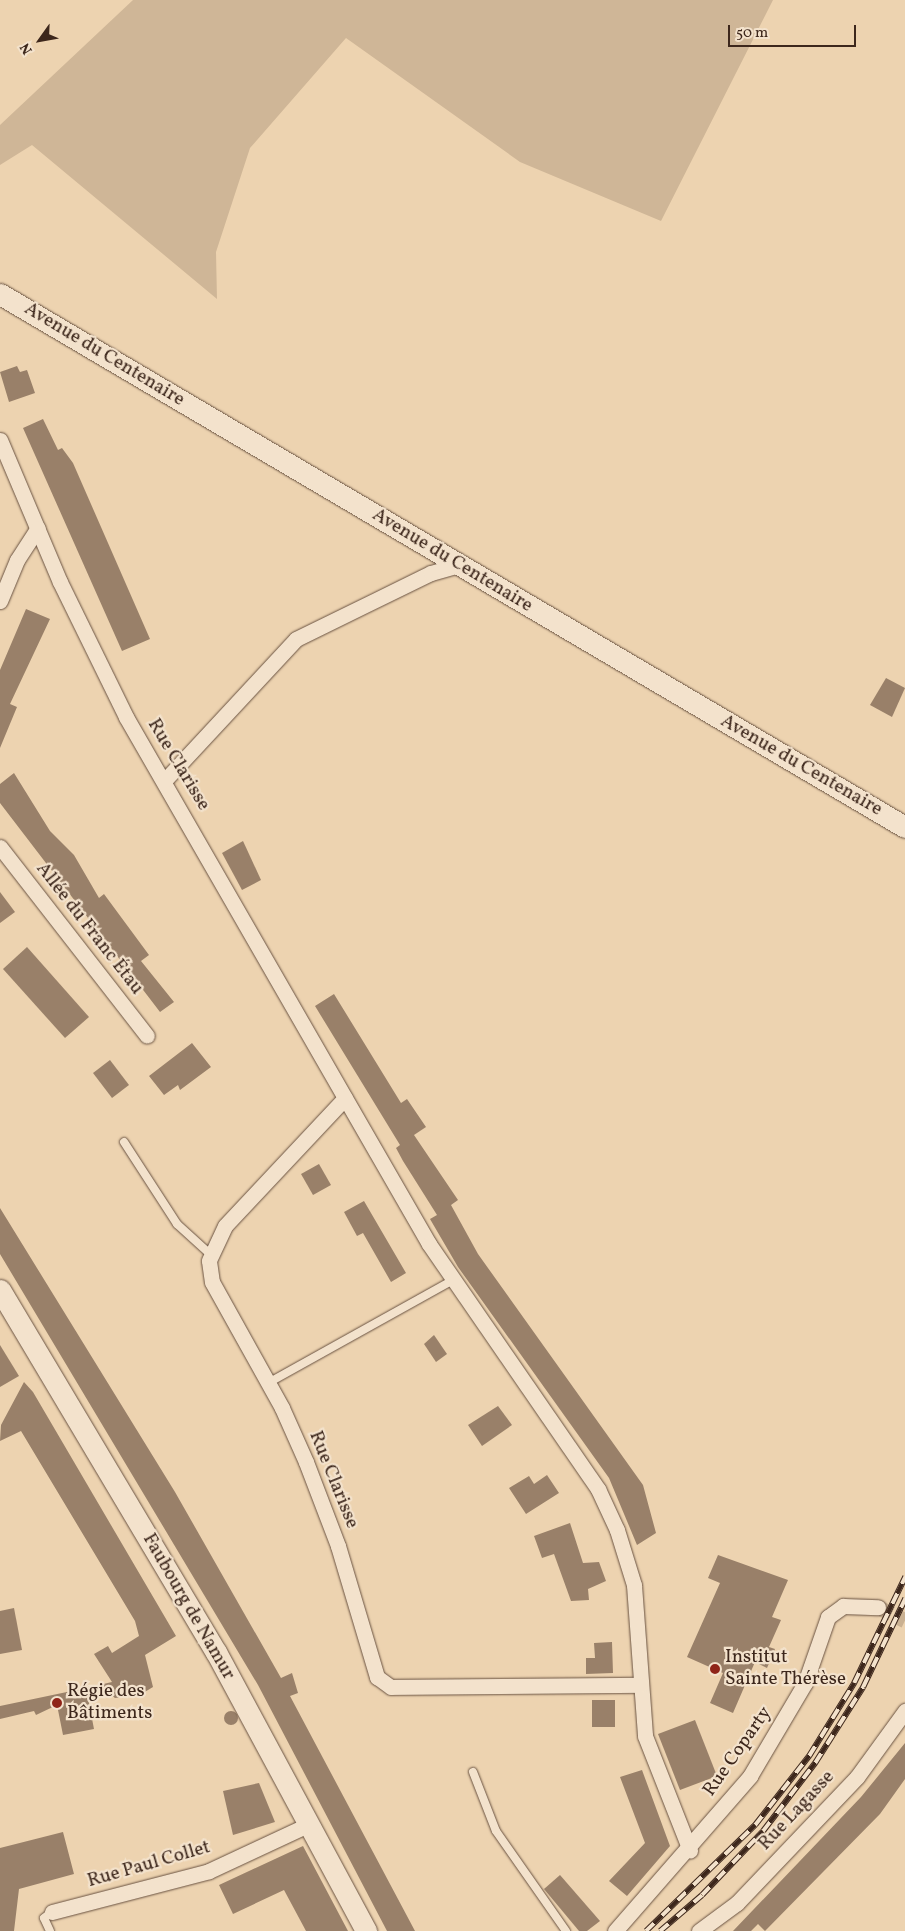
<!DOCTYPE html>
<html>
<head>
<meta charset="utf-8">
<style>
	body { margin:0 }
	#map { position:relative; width:905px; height:1931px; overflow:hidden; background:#edd3b0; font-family:Vollkorn,serif }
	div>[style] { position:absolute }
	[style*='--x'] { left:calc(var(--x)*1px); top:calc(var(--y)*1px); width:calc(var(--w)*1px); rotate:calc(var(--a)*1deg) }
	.green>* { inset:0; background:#cfb697 }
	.building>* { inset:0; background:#998069 }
	.round { border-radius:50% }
	.street-tunnel>* { height:15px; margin-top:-7.5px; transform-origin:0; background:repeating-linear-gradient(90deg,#cab192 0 15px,transparent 0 23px) }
	.roads { filter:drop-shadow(0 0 1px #695241) drop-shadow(0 0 1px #695241) }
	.lane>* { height:8px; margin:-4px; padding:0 4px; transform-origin:4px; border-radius:4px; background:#f3e2cc }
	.street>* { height:15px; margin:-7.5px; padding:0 7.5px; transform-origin:7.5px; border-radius:7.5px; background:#f3e2cc }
	.secondary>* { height:21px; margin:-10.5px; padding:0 10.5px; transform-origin:10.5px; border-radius:10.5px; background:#f3e2cc }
	.rail>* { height:5.5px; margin-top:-2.75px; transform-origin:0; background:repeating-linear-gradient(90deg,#f3e2cc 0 11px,#3d271c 0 22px); box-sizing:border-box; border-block:1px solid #3d271c }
	.dots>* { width:14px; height:14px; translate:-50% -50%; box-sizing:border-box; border:2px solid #f3e2cc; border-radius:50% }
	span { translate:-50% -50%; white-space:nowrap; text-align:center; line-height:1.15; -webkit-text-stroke:4.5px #f3e2cc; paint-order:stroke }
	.street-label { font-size:19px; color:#3d271c }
	.poi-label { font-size:19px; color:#3d271c }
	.left { translate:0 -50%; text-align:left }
	.north { position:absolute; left:15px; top:15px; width:50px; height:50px; -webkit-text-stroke:4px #f3e2cc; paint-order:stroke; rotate:238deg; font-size:14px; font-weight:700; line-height:20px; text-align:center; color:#3d271c }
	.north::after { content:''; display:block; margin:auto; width:18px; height:22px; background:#3d271c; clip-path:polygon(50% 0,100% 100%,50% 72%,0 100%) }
	.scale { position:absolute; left:728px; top:25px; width:128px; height:22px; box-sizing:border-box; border:2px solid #3d271c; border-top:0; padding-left:6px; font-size:15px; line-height:18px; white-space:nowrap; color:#3d271c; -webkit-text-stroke:4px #f3e2cc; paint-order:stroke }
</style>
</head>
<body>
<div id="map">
	<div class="green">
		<div style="clip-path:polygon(133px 0,773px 0,661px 221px,520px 162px,346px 38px,250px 148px,216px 252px,217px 299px,32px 145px,0 165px,0 125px)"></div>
	</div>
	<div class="building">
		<div style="clip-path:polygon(17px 366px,20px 372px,27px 370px,35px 393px,9px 402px,0 372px)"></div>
		<div style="clip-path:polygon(43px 419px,58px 450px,62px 448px,73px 463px,150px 639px,122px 651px,23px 428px)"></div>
		<div style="clip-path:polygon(26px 609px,50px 619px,10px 704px,17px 707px,0 748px,0 670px)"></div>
		<div style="clip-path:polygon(886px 678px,905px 688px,892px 717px,870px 705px)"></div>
		<div style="clip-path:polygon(14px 773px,50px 831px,74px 855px,99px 898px,104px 894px,149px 955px,141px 961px,174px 1002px,160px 1012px,0 803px,0 784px)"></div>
		<div style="clip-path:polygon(243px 841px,261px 880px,242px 890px,222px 853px)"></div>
		<div style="clip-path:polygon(0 892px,15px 912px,0 923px)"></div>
		<div style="clip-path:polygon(27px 947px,89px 1017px,65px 1038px,3px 969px)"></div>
		<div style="clip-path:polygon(334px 994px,401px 1103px,407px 1099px,426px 1127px,414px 1135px,458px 1200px,451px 1205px,478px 1254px,643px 1485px,656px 1533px,637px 1545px,609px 1478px,458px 1267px,430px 1219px,437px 1215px,403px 1161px,396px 1148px,400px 1145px,315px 1006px)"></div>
		<div style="clip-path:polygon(192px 1043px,211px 1067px,180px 1090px,178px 1085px,164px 1095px,149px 1076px)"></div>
		<div style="clip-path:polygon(110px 1060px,129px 1085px,112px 1098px,93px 1073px)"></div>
		<div style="clip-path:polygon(319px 1164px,331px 1185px,313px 1195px,301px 1174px)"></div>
		<div style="clip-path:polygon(364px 1201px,406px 1273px,391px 1282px,363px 1233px,357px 1236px,344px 1212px)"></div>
		<div style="clip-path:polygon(0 1208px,175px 1492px,281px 1678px,292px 1673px,298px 1693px,290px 1696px,415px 1931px,387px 1931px,258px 1685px,0 1254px)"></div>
		<div style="clip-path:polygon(434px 1335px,447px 1354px,436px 1362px,424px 1344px)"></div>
		<div style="clip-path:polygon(0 1345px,19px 1376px,0 1387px)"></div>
		<div style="clip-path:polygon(24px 1382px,33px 1392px,176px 1636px,145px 1655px,153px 1687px,138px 1696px,115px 1698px,99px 1685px,112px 1682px,94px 1654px,108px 1646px,112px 1653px,139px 1636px,135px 1621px,21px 1431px,0 1441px,1px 1425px)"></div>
		<div style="clip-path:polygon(498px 1406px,512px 1425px,482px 1446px,468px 1425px)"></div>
		<div style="clip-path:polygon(547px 1475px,559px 1493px,526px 1514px,509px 1488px,529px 1476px,534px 1484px)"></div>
		<div style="clip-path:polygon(570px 1523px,583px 1563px,599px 1562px,606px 1581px,588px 1589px,589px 1600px,571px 1601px,554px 1554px,542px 1558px,534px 1536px)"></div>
		<div style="clip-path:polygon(718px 1555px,788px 1580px,772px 1617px,781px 1620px,769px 1647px,775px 1649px,767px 1668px,755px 1662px,733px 1713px,710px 1703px,723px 1673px,687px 1657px,720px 1583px,708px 1578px)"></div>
		<div style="clip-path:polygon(14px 1608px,22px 1650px,0 1654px,0 1611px)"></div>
		<div style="clip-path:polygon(612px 1642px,613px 1673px,586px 1674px,586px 1658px,595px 1658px,594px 1643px)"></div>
		<div style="clip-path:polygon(86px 1688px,94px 1729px,63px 1735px,57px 1705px,36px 1715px,34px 1711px,0 1719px,0 1706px)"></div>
		<div style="clip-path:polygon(592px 1700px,615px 1700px,615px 1727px,592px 1727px)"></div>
		<div class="round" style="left:224px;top:1711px;width:14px;height:14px"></div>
		<div style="clip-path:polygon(695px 1720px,717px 1776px,680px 1790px,658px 1734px)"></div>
		<div style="clip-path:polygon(905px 1743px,905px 1779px,880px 1814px,765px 1931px,758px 1924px,751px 1931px,733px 1931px,861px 1797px)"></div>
		<div style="clip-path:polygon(642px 1770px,670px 1846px,627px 1896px,609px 1881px,645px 1843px,620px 1777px)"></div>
		<div style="clip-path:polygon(259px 1783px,275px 1822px,233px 1835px,223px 1791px)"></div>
		<div style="clip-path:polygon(63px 1832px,74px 1874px,19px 1889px,14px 1931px,0 1931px,0 1848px)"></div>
		<div style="clip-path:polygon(303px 1846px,348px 1931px,306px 1931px,284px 1890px,233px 1914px,219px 1885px)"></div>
		<div style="clip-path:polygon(560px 1875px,600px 1921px,587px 1931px,579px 1931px,544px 1889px)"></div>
	</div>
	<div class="street-tunnel">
		<div style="--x:878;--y:1607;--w:30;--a:26"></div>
	</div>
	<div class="roads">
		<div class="lane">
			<div style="--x:124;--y:1142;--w:98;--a:57.1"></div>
			<div style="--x:177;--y:1224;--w:45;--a:42.3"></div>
			<div style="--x:268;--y:1383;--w:212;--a:-29.1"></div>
			<div style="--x:473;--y:1772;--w:63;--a:68.7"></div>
			<div style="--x:496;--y:1831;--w:122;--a:55"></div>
			<div style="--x:50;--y:1931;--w:14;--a:-115"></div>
			<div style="--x:44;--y:1918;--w:10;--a:-37"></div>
		</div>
		<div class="street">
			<div style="--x:0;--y:440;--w:154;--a:67.1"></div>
			<div style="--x:60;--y:582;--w:150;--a:63.9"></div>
			<div style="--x:126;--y:717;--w:608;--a:60.1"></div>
			<div style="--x:429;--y:1244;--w:298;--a:55.4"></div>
			<div style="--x:598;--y:1489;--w:45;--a:65.1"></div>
			<div style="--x:617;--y:1530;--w:58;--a:72.8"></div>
			<div style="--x:634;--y:1585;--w:151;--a:85.8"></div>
			<div style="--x:645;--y:1736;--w:123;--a:68.5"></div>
			<div style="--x:0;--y:601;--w:44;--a:-67.5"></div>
			<div style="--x:17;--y:560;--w:38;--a:-57"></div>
			<div style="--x:165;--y:780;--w:192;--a:-47.1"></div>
			<div style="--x:296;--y:639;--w:150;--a:-26.1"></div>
			<div style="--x:431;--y:573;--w:29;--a:-16"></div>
			<div style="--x:0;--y:847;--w:239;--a:52.1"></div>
			<div style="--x:345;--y:1098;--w:175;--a:133.2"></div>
			<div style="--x:225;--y:1226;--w:38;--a:115"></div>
			<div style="--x:209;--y:1261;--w:21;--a:82"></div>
			<div style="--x:212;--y:1282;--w:144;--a:60.9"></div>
			<div style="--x:282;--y:1408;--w:59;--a:66"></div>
			<div style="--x:306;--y:1462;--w:90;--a:69.1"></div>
			<div style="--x:338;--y:1546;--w:137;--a:73.4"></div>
			<div style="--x:377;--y:1677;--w:17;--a:36"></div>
			<div style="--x:391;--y:1687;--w:249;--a:-0.5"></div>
			<div style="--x:52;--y:1912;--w:162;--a:-14.6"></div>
			<div style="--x:209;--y:1871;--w:111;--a:-25"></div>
			<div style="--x:615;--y:1931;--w:206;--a:-48.9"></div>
			<div style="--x:750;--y:1776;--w:108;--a:-59.4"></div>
			<div style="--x:805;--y:1683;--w:70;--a:-70.8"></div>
			<div style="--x:828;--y:1617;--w:19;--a:-36"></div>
			<div style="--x:843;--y:1606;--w:35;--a:2"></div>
			<div style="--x:699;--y:1931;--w:47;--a:-36.4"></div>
			<div style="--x:737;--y:1903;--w:174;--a:-46.4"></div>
			<div style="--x:857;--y:1777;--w:82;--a:-54"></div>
		</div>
		<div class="secondary">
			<div style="--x:0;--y:294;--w:1050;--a:30.5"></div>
			<div style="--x:0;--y:1290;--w:422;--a:59.2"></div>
			<div style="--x:216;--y:1652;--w:317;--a:61.7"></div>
		</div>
	</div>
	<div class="rail">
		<div style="--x:646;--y:1931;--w:152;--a:-44.2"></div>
		<div style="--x:755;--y:1825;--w:88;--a:-52"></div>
		<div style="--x:809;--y:1756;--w:86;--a:-58.3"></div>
		<div style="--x:854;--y:1683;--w:118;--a:-64.3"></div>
		<div style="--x:660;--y:1931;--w:55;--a:-40.6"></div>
		<div style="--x:702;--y:1895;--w:88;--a:-46.4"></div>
		<div style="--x:763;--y:1831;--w:86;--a:-52.6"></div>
		<div style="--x:815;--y:1763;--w:90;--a:-57.7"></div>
		<div style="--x:863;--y:1687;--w:98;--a:-64.5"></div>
	</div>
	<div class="dots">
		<div style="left:715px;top:1669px;background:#8f2418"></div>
		<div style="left:57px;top:1703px;background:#8f2418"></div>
	</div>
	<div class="street-label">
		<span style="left:104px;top:355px;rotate:31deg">Avenue du Centenaire</span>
		<span style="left:452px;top:561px;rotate:31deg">Avenue du Centenaire</span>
		<span style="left:178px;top:765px;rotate:59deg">Rue Clarisse</span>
		<span style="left:801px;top:766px;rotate:30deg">Avenue du Centenaire</span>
		<span style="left:89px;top:929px;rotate:52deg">Allée du Franc Étau</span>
		<span style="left:333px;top:1480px;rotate:68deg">Rue Clarisse</span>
		<span style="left:188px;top:1607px;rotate:60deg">Faubourg de Namur</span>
		<span style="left:738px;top:1752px;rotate:-55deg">Rue Coparty</span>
		<span style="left:797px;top:1811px;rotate:-47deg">Rue Lagasse</span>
		<span style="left:149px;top:1865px;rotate:-16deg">Rue Paul Collet</span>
	</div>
	<div class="poi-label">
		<span class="left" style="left:725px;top:1669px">Institut<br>Sainte Thérèse</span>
		<span class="left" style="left:67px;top:1703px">Régie des<br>Bâtiments</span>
	</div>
	<div class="north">N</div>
	<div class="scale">50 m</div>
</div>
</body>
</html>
